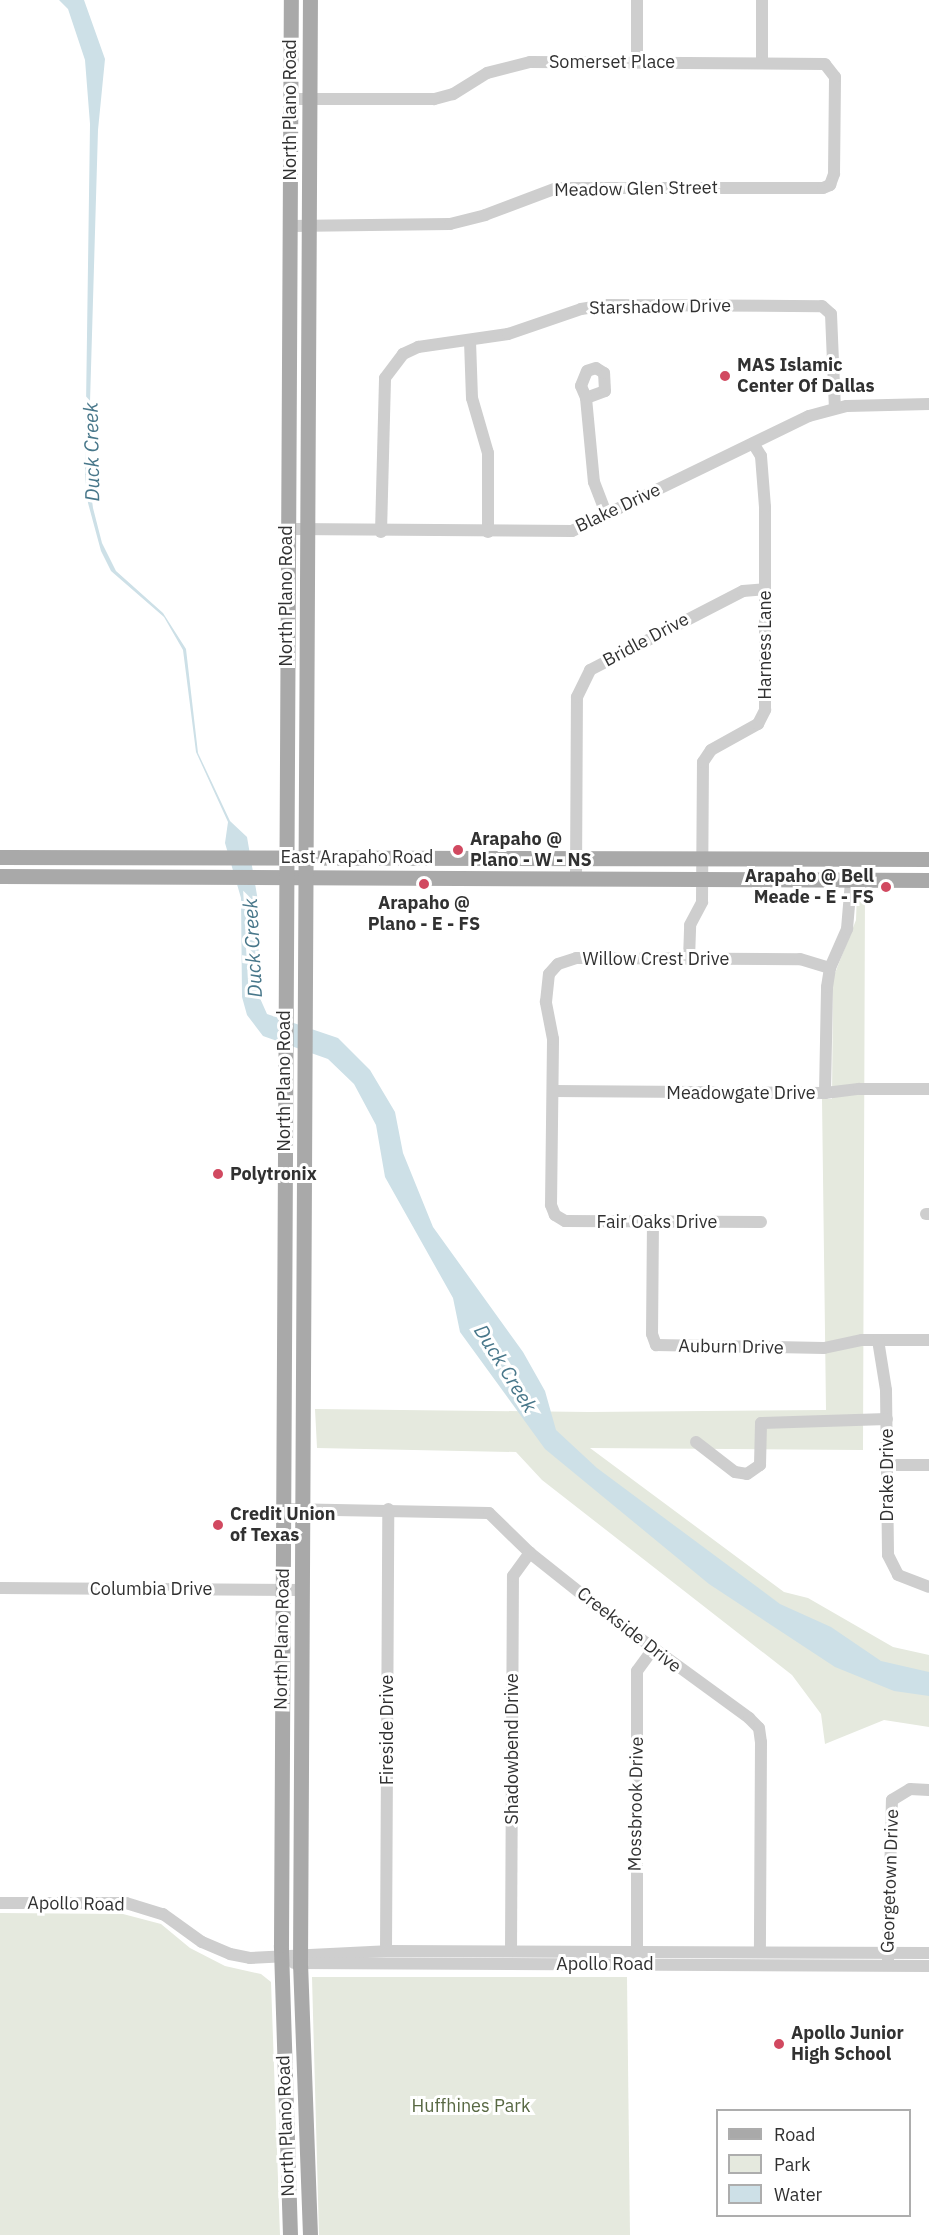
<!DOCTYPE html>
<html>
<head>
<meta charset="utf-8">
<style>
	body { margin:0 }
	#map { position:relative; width:929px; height:2235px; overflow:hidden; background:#fff; font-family:"IBM Plex Sans",sans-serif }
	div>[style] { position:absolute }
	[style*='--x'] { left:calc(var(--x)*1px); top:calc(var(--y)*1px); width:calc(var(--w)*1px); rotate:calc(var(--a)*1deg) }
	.green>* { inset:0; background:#e5e9de }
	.water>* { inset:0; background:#cde0e7 }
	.minor>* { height:12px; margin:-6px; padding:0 6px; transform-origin:6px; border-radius:6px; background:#cecece }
	.major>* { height:15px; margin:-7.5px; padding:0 7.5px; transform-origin:7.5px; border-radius:7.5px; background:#a9a9a9 }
	.dots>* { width:16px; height:16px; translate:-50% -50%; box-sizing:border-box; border:3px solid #fff; border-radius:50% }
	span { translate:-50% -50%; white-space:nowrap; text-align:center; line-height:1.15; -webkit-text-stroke:6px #fff; paint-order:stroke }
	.street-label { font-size:18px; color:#313131 }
	.poi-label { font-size:18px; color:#313131; font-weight:700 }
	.left { translate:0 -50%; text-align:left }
	.right { translate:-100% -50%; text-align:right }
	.park-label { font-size:18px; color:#586843 }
	.water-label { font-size:20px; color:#48778a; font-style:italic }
	.legend { position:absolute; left:716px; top:2109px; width:195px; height:108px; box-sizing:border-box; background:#fff; border:2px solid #adadad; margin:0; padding:8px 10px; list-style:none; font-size:18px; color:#313131 }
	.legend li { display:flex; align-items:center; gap:12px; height:30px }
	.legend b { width:30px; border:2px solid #adadad }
</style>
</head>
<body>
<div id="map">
	<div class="green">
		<div style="clip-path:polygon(857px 891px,865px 891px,863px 1450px,590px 1448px,784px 1592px,808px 1598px,893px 1647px,929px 1655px,929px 1727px,884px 1720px,825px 1744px,821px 1714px,792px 1675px,542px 1480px,516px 1452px,317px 1448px,315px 1409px,589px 1412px,826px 1410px,822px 1099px,832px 1099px,833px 978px,856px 920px)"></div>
		<div style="clip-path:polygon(0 1913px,123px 1914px,161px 1924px,190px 1948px,225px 1966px,261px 1974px,271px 1982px,280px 2235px,0 2235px)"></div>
		<div style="clip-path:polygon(312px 1977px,627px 1977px,630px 2235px,319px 2235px)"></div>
	</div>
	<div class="water">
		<div style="clip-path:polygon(59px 0,84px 0,105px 59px,98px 130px,88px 471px,93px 508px,102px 543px,116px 571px,163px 613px,186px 649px,198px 753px,230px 821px,247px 837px,258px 901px,259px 996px,267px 1014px,338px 1038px,370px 1070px,395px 1112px,403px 1153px,433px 1227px,523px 1352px,545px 1391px,556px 1430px,597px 1468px,780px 1604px,831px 1627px,881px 1661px,929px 1672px,929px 1696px,894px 1691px,835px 1667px,709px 1584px,545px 1449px,460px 1332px,453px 1298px,385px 1177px,376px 1125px,354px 1084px,328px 1059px,263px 1036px,247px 1015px,242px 997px,241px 898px,225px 843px,228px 822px,196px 752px,183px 650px,164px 617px,111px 571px,101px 551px,88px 503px,85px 476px,90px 124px,85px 60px,68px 9px)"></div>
	</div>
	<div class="minor">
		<div style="--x:637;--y:62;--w:62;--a:-90"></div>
		<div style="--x:762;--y:63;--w:63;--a:-90"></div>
		<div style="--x:291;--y:226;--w:159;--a:-0.7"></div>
		<div style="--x:450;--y:224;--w:36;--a:-14"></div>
		<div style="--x:485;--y:215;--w:77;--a:-20.6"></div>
		<div style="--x:557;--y:188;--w:266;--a:0"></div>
		<div style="--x:823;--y:188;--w:8;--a:-23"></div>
		<div style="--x:830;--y:185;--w:12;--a:-70"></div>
		<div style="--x:834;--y:174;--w:97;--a:-89.4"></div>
		<div style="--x:835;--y:77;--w:16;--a:-128"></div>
		<div style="--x:825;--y:64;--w:295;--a:-179.6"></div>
		<div style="--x:530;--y:62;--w:44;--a:165.7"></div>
		<div style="--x:487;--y:73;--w:40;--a:148"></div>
		<div style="--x:453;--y:94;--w:20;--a:165"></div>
		<div style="--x:434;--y:99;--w:143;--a:180"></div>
		<div style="--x:470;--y:341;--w:57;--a:88"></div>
		<div style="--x:472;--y:398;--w:57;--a:73.8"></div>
		<div style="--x:488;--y:453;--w:79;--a:90"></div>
		<div style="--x:586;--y:398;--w:20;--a:-20"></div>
		<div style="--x:605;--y:391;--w:18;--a:-93"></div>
		<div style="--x:604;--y:373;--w:9;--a:-148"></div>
		<div style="--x:596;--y:368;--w:9;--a:162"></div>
		<div style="--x:587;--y:371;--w:16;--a:112"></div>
		<div style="--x:581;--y:386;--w:13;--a:67"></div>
		<div style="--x:586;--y:398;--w:84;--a:84.6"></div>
		<div style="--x:594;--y:482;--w:36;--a:69"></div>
		<div style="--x:290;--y:529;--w:282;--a:0.4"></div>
		<div style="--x:572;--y:531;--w:263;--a:-25.9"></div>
		<div style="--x:809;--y:416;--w:39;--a:-15"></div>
		<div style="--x:847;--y:406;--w:82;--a:-1.4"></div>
		<div style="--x:381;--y:532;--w:154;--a:-88.5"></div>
		<div style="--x:385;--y:378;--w:30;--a:-53"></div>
		<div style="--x:403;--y:354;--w:17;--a:-25"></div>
		<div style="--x:418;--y:347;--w:91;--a:-8.2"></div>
		<div style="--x:508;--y:334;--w:77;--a:-18.9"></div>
		<div style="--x:581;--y:309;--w:24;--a:-9"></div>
		<div style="--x:605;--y:305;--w:217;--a:0.3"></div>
		<div style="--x:822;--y:306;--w:12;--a:42"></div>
		<div style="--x:831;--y:314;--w:94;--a:87.6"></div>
		<div style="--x:576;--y:878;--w:181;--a:-89.7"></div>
		<div style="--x:577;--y:697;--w:30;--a:-64"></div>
		<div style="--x:590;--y:670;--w:172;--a:-27.3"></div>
		<div style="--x:743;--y:591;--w:22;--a:-5"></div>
		<div style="--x:689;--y:959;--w:34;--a:-88"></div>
		<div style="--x:690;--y:925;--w:26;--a:-62"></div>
		<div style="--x:702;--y:902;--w:140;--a:-89.6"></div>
		<div style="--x:703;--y:762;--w:14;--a:-56"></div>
		<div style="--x:711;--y:750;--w:54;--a:-29"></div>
		<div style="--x:758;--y:724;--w:16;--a:-63"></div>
		<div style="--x:765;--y:710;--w:203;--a:-90"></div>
		<div style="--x:765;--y:507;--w:51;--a:-94.5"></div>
		<div style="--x:761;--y:456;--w:15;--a:-122"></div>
		<div style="--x:553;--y:1091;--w:272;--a:0.4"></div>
		<div style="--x:825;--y:1093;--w:34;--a:-7"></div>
		<div style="--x:859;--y:1089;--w:70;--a:0"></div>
		<div style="--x:825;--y:1093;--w:106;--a:-88.9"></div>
		<div style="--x:827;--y:987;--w:19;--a:-81"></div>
		<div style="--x:830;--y:968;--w:43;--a:-66.4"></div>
		<div style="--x:847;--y:929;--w:48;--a:-85.2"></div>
		<div style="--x:926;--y:1214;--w:3;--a:0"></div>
		<div style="--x:653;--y:1221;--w:113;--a:90.5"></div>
		<div style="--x:652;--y:1334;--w:12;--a:70"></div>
		<div style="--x:656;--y:1345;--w:168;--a:1"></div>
		<div style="--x:824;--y:1348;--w:39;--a:-12"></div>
		<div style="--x:862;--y:1340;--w:67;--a:0"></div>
		<div style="--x:761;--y:1222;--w:196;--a:-179.7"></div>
		<div style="--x:565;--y:1221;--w:12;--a:-149"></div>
		<div style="--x:555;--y:1215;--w:11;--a:-112"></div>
		<div style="--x:551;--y:1205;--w:166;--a:-89.3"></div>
		<div style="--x:553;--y:1039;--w:38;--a:-101"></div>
		<div style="--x:546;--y:1002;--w:28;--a:-84"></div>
		<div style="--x:549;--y:974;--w:13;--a:-48"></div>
		<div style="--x:558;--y:964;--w:19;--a:-18"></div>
		<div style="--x:576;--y:958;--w:224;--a:0.3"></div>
		<div style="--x:800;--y:959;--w:31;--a:17"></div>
		<div style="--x:878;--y:1340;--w:51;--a:80.9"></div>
		<div style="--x:886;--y:1390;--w:165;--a:89.3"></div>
		<div style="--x:888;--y:1555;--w:22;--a:63"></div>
		<div style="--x:898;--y:1575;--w:33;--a:21"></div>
		<div style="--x:696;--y:1442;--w:49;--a:37.6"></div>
		<div style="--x:735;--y:1472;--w:12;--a:9"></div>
		<div style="--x:747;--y:1474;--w:16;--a:-35"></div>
		<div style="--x:760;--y:1465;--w:42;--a:-88.6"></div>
		<div style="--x:761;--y:1423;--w:126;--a:-1.8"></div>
		<div style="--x:887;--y:1465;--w:42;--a:0"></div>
		<div style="--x:284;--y:1509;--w:205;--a:1.1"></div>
		<div style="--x:489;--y:1513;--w:57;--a:44.3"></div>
		<div style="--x:530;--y:1553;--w:100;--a:38.5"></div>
		<div style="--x:608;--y:1615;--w:175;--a:36.1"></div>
		<div style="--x:749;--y:1718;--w:14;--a:45"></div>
		<div style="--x:759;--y:1728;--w:14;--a:82"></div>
		<div style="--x:761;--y:1742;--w:210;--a:90.3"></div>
		<div style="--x:0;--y:1588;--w:302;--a:0.4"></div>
		<div style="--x:0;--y:1903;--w:126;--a:0"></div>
		<div style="--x:126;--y:1903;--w:39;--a:17"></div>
		<div style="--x:163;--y:1914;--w:48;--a:35.7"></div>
		<div style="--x:202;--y:1942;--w:30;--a:23"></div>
		<div style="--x:230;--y:1954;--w:20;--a:11"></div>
		<div style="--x:250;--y:1958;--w:136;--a:-2.9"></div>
		<div style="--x:386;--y:1951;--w:543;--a:0.21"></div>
		<div style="--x:386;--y:1951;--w:442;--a:-89.7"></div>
		<div style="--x:511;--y:1951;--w:375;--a:-89.7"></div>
		<div style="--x:513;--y:1576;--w:29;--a:-54"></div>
		<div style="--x:637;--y:1957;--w:286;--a:-90"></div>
		<div style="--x:637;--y:1671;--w:27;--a:-54"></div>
		<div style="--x:888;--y:1961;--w:161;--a:-88.6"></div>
		<div style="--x:892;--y:1800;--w:21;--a:-31"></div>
		<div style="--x:910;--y:1789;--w:19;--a:3"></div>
		<div style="--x:294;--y:1963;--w:635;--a:0.27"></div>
	</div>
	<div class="major">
		<div style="--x:0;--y:857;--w:929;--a:0.12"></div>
		<div style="--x:0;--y:876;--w:929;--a:0.25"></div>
		<div style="--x:290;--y:2235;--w:290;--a:-91.8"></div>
		<div style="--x:281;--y:1945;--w:1945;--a:-89.71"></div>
		<div style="--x:310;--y:2235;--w:269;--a:-92.1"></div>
		<div style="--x:300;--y:1966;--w:1966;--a:-89.71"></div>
	</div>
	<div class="dots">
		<div style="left:725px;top:376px;background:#d14960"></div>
		<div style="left:458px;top:850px;background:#d14960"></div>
		<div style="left:424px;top:884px;background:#d14960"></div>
		<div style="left:886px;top:887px;background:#d14960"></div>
		<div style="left:218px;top:1174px;background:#d14960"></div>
		<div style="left:218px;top:1525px;background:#d14960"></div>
		<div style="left:779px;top:2044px;background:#d14960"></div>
	</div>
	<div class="street-label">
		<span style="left:612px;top:62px">Somerset Place</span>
		<span style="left:290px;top:110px;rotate:-90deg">North Plano Road</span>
		<span style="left:636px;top:189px;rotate:-1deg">Meadow Glen Street</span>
		<span style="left:660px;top:307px;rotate:-1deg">Starshadow Drive</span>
		<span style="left:618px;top:508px;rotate:-25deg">Blake Drive</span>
		<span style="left:286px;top:596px;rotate:-90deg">North Plano Road</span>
		<span style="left:646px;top:640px;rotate:-28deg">Bridle Drive</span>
		<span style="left:765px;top:645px;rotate:-90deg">Harness Lane</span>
		<span style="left:357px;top:857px">East Arapaho Road</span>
		<span style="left:656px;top:959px">Willow Crest Drive</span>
		<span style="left:284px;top:1081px;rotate:-90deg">North Plano Road</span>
		<span style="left:741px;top:1093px">Meadowgate Drive</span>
		<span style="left:657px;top:1222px">Fair Oaks Drive</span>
		<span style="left:731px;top:1347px;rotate:1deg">Auburn Drive</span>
		<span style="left:887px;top:1475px;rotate:-90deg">Drake Drive</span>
		<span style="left:151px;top:1589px">Columbia Drive</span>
		<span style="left:629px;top:1630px;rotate:38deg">Creekside Drive</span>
		<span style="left:282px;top:1639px;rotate:-89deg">North Plano Road</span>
		<span style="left:387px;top:1730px;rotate:-90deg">Fireside Drive</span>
		<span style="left:512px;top:1749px;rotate:-90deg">Shadowbend Drive</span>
		<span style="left:636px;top:1804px;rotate:-89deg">Mossbrook Drive</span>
		<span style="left:890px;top:1881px;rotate:-88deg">Georgetown Drive</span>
		<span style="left:76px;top:1904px;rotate:1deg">Apollo Road</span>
		<span style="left:605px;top:1964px">Apollo Road</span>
		<span style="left:286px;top:2126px;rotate:-92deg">North Plano Road</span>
	</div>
	<div class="poi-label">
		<span class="left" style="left:737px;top:376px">MAS Islamic<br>Center Of Dallas</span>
		<span class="left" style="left:470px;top:850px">Arapaho @<br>Plano - W - NS</span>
		<span class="right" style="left:874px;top:887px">Arapaho @ Bell<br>Meade - E - FS</span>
		<span style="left:424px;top:914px">Arapaho @<br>Plano - E - FS</span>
		<span class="left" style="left:230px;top:1174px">Polytronix</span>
		<span class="left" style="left:230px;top:1525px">Credit Union<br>of Texas</span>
		<span class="left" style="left:791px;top:2044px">Apollo Junior<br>High School</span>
	</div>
	<div class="park-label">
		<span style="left:471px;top:2106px">Huffhines Park</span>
	</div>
	<div class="water-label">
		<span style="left:91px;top:452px;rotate:-91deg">Duck Creek</span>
		<span style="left:252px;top:948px;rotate:-93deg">Duck Creek</span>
		<span style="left:506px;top:1368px;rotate:58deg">Duck Creek</span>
	</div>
	<ul class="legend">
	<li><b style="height:8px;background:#a9a9a9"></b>Road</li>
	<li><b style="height:16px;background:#e5e9de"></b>Park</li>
	<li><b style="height:16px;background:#cde0e7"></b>Water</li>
	</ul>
</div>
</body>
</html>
